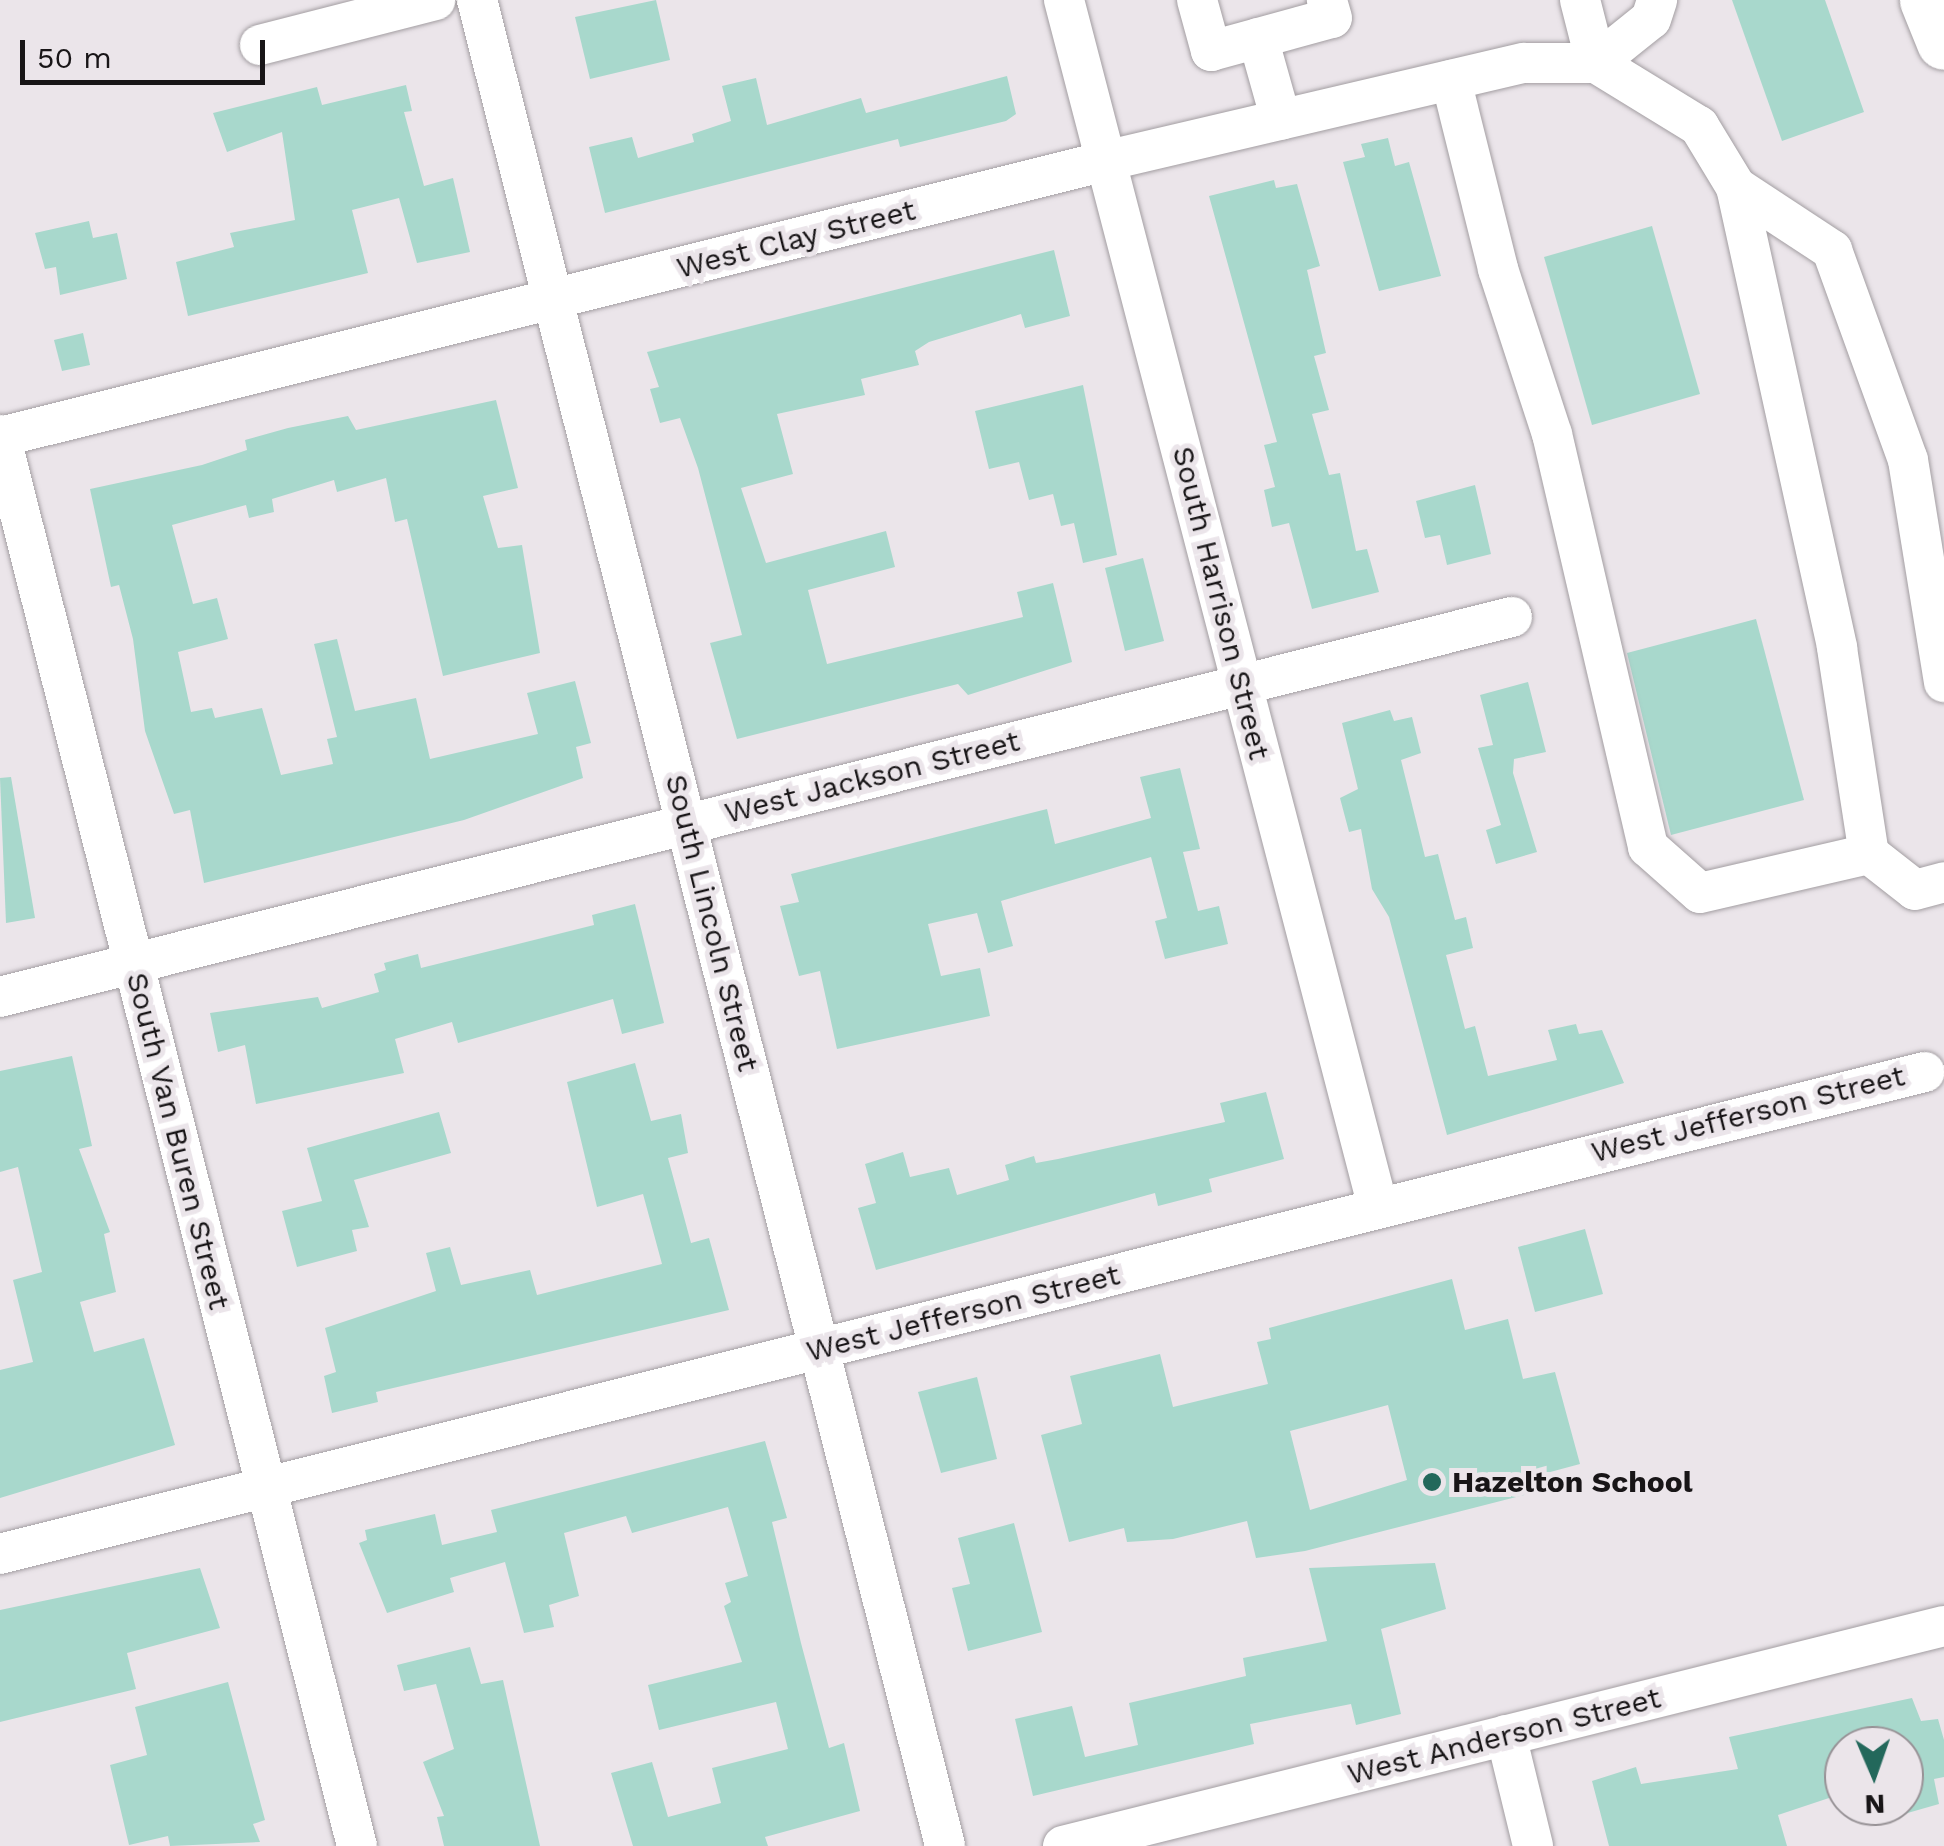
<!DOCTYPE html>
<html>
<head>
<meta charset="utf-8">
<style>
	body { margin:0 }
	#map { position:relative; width:1944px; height:1846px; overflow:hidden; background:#ebe5ea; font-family:"Work Sans",sans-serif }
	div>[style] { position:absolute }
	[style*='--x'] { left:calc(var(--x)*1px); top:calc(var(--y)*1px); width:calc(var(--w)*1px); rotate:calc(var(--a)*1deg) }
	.building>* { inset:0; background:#a8d8cc }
	.roads { filter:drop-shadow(0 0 2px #a39ea2) drop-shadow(0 0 2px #a39ea2) }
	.minor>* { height:40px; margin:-20px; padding:0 20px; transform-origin:20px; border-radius:20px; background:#fff }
	.highway>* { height:55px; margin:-27.5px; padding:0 27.5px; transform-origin:27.5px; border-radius:27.5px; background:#fff }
	.dots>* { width:28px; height:28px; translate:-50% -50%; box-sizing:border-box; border:5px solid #ebe5ea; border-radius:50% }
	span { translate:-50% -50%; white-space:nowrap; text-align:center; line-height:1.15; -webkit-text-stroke:10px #ebe5ea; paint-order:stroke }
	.street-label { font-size:30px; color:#181517 }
	.poi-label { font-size:30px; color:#181517; font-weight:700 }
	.left { translate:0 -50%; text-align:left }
	.north { position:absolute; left:1824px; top:1726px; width:100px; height:100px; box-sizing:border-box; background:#ebe5ea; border:2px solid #979296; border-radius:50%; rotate:178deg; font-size:28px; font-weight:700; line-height:40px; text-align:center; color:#181517 }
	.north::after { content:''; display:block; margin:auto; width:35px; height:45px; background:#23685b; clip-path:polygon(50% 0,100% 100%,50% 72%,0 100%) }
	.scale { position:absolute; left:20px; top:40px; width:245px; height:45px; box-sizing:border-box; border:5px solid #181517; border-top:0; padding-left:12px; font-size:30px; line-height:35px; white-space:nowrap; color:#181517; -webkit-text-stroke:8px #ebe5ea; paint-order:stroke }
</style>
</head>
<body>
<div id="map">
	<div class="building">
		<div style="clip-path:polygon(656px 0,670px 60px,590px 79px,575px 17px)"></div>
		<div style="clip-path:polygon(1732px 0,1825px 0,1864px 112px,1782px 141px)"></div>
		<div style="clip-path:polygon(1007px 76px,1016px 114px,1006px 121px,900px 147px,898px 139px,605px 213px,589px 147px,632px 137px,638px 158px,694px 142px,692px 134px,731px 121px,722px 86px,756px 78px,767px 125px,861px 98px,866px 113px)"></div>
		<div style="clip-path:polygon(406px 85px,412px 111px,404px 112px,424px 186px,453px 178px,470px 252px,417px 263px,399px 198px,352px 210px,368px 273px,188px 316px,176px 262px,234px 247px,230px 233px,295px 220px,282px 132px,227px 152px,213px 113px,317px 87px,322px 105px)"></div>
		<div style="clip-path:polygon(1388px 138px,1395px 166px,1409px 162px,1441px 276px,1379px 291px,1343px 162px,1365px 157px,1361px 144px)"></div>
		<div style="clip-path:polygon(1274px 180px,1276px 188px,1297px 184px,1320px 266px,1307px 270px,1326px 353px,1314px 356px,1329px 410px,1312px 414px,1329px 475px,1340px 473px,1356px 551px,1367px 549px,1379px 592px,1312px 609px,1289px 523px,1272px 527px,1264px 490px,1275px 487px,1264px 445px,1277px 442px,1209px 196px)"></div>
		<div style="clip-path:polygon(89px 221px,93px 238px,117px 233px,127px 279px,60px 295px,56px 267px,45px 269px,35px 233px)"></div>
		<div style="clip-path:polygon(1652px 226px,1700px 394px,1592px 425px,1544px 257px)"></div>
		<div style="clip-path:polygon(1054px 250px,1070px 316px,1025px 328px,1021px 314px,929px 342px,915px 351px,919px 365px,861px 379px,865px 395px,777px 414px,793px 474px,741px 488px,766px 563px,886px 531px,895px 567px,808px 590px,827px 664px,1023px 617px,1017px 592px,1053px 583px,1072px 662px,968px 695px,958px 684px,737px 739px,710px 643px,742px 635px,698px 468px,680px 418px,660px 423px,650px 389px,659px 387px,647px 352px)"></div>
		<div style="clip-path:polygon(83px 333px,90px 365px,62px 371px,54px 340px)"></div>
		<div style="clip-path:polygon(1083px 385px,1117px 555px,1083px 563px,1074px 523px,1061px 526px,1053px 494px,1029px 500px,1019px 462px,989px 469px,975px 411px)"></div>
		<div style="clip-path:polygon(496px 400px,518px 488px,483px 496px,498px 548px,522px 545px,540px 653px,443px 676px,407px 519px,395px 522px,386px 478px,337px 492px,334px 480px,272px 499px,274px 512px,249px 518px,246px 505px,172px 525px,193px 604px,217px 598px,228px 639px,178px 652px,191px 712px,212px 708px,215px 718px,262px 708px,281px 775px,333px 764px,327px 739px,337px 737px,314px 644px,337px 639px,355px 711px,416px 698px,430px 759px,538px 734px,527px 693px,575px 681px,591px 743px,576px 747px,583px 778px,464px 820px,204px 883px,190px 810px,174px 814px,145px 731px,133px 639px,119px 585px,111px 587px,90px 489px,202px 465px,247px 450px,245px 440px,288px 428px,348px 416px,356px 430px)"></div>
		<div style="clip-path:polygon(1475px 485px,1491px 554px,1447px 565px,1440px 535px,1425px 538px,1416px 501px)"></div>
		<div style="clip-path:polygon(1143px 558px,1164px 641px,1125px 651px,1105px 568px)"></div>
		<div style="clip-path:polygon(1756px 619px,1804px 800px,1671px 835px,1627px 653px)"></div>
		<div style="clip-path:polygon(1528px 682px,1546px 752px,1514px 759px,1513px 773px,1537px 852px,1496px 864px,1486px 830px,1501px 825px,1478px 748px,1493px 745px,1480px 695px)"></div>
		<div style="clip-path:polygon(1390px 710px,1394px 721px,1412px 717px,1421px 753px,1401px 760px,1425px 857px,1438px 854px,1455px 920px,1466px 917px,1473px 948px,1446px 955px,1465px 1029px,1475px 1026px,1488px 1076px,1557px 1060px,1548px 1030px,1576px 1024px,1579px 1034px,1602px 1030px,1624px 1083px,1447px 1135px,1389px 917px,1372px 889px,1361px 829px,1349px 832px,1340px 798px,1358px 789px,1342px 723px)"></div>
		<div style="clip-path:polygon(1180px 768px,1200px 849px,1183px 852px,1198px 911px,1219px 906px,1228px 944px,1165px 959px,1155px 921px,1167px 918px,1151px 857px,1001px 901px,1013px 946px,988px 953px,977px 913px,928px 924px,941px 976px,980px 968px,990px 1016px,837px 1049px,820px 971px,799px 976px,780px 906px,799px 902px,791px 874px,1047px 809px,1055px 844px,1151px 818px,1140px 777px)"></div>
		<div style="clip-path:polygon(11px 777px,35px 918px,6px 923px,0 778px)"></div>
		<div style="clip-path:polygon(635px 904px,664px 1023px,622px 1034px,613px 999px,458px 1043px,452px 1022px,395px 1039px,404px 1073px,256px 1104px,245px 1045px,218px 1052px,210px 1013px,318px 997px,322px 1008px,379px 992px,374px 974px,386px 970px,384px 963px,418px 954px,421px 968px,594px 925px,592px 915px)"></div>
		<div style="clip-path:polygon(72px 1056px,92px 1146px,79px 1149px,110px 1232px,104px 1234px,116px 1292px,80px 1302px,94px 1352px,144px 1338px,175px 1445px,0 1498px,0 1370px,33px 1362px,13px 1280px,42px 1272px,18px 1167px,0 1172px,0 1071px)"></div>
		<div style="clip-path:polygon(635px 1063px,651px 1121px,681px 1114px,688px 1153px,668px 1158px,691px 1243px,709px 1238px,729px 1310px,376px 1392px,378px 1402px,332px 1413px,324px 1376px,336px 1372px,325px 1328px,436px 1291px,426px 1253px,450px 1247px,461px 1285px,530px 1270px,537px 1295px,662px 1264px,643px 1194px,597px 1207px,567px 1082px)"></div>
		<div style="clip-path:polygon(1266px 1092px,1284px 1159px,1209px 1179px,1212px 1192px,1158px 1206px,1155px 1193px,876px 1270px,858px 1208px,876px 1203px,865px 1164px,903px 1152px,910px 1177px,949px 1168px,957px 1195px,1009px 1180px,1005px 1165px,1034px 1156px,1036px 1163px,1058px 1159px,1225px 1122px,1220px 1103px)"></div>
		<div style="clip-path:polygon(439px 1112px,451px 1153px,354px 1180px,369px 1227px,352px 1230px,357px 1251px,297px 1267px,282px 1211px,322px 1201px,307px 1148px)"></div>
		<div style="clip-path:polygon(1585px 1229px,1603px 1294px,1535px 1312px,1518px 1247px)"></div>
		<div style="clip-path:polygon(evenodd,1452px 1279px,1465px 1330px,1508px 1319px,1523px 1379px,1555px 1372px,1580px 1464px,1539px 1475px,1543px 1486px,1532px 1493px,1305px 1551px,1256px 1558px,1247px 1521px,1173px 1539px,1127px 1542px,1124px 1528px,1069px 1542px,1041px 1435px,1082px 1424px,1070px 1376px,1160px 1354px,1173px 1407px,1268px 1384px,1257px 1342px,1271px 1339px,1269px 1328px,1452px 1279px,1388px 1405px,1407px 1480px,1310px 1510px,1290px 1431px,1388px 1405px)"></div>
		<div style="clip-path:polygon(977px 1377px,997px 1459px,941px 1473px,918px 1392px)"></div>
		<div style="clip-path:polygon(765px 1441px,787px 1518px,772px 1522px,801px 1643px,829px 1748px,844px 1743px,860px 1811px,765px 1837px,768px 1846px,633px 1846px,611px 1773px,652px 1762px,668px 1817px,721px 1803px,712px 1768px,788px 1749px,776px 1702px,659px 1730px,648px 1685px,742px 1662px,724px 1606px,731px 1602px,725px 1583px,748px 1576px,728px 1507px,632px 1533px,626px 1516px,564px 1533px,579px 1596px,549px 1605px,554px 1627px,524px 1633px,505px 1562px,450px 1578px,454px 1592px,387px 1613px,359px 1543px,367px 1540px,365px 1530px,435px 1514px,442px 1545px,497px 1532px,491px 1510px)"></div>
		<div style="clip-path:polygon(1014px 1523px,1042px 1632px,968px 1651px,952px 1588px,970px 1584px,958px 1538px)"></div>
		<div style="clip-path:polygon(1435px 1563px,1446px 1609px,1381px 1629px,1401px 1714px,1356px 1725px,1351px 1704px,1250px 1724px,1254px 1744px,1033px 1796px,1015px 1719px,1072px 1706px,1085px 1757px,1138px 1745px,1129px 1703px,1246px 1676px,1243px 1658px,1327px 1641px,1309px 1568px)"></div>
		<div style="clip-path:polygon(200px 1568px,220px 1628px,127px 1653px,136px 1689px,0 1722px,0 1610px)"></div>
		<div style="clip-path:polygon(470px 1647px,481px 1684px,503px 1680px,540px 1846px,444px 1846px,437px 1817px,444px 1816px,423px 1762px,454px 1749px,436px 1684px,404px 1691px,397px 1665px)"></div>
		<div style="clip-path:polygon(228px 1682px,265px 1820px,253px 1824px,260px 1842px,170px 1846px,168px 1836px,129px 1845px,110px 1765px,147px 1755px,135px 1707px)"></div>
		<div style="clip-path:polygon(1912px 1698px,1921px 1721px,1938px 1719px,1944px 1740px,1944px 1777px,1934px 1779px,1939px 1804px,1904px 1814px,1904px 1746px,1844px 1746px,1844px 1793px,1778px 1815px,1787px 1846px,1609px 1846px,1592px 1781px,1636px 1767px,1641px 1784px,1738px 1769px,1729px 1737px)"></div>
	</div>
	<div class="roads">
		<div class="minor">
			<div style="--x:477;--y:0;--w:1904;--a:75.77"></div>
			<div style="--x:1064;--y:0;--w:1247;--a:75.42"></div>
			<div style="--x:1197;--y:0;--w:53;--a:74.6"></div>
			<div style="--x:1211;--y:51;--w:125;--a:-15.3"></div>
			<div style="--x:1332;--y:18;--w:19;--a:-106"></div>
			<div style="--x:1580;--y:0;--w:65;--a:75.7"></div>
			<div style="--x:1596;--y:63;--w:121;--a:31.5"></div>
			<div style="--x:1699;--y:126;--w:71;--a:58.8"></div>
			<div style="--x:1736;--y:187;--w:115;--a:33.3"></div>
			<div style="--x:1832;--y:250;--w:223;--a:70.1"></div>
			<div style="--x:1908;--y:460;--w:225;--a:80.8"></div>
			<div style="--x:1258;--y:38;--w:85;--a:74.3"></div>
			<div style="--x:260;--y:45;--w:181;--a:-14.4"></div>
			<div style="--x:1596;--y:63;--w:70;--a:-38.7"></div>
			<div style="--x:1651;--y:19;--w:20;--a:-72"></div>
			<div style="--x:1451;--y:80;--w:195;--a:76"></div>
			<div style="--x:1498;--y:269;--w:174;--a:71.9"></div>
			<div style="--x:1552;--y:434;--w:424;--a:76.9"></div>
			<div style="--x:1648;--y:847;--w:69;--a:41.5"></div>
			<div style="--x:1700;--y:893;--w:173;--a:-13"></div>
			<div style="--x:1869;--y:854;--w:58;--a:38"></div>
			<div style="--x:1915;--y:890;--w:30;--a:-15"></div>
			<div style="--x:1736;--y:187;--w:472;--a:77.6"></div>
			<div style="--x:1837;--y:648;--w:208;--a:81.2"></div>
			<div style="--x:0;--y:435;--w:1455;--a:75.8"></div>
			<div style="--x:0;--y:437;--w:1143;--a:-14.02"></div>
			<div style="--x:1109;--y:160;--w:426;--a:-13.2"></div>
			<div style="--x:1524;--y:63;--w:72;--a:0"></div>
			<div style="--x:0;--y:997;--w:1559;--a:-14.11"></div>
			<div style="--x:0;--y:1554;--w:1984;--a:-14.06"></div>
			<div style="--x:1506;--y:1735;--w:114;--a:76.3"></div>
			<div style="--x:1063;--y:1846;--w:908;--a:-14.02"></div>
		</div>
		<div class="highway">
			<div style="--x:1927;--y:0;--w:45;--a:68"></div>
		</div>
	</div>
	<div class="dots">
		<div style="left:1432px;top:1482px;background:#23685b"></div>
	</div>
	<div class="street-label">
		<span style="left:796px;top:239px;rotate:-14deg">West Clay Street</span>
		<span style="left:1221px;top:603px;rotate:76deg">South Harrison Street</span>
		<span style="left:872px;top:777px;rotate:-14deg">West Jackson Street</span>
		<span style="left:712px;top:923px;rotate:76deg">South Lincoln Street</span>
		<span style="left:1748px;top:1114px;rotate:-14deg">West Jefferson Street</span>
		<span style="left:178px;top:1141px;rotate:76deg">South Van Buren Street</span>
		<span style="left:963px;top:1313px;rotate:-14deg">West Jefferson Street</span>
		<span style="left:1504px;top:1736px;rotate:-14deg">West Anderson Street</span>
	</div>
	<div class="poi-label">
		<span class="left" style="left:1452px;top:1482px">Hazelton School</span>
	</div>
	<div class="north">N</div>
	<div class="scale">50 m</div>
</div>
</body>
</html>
